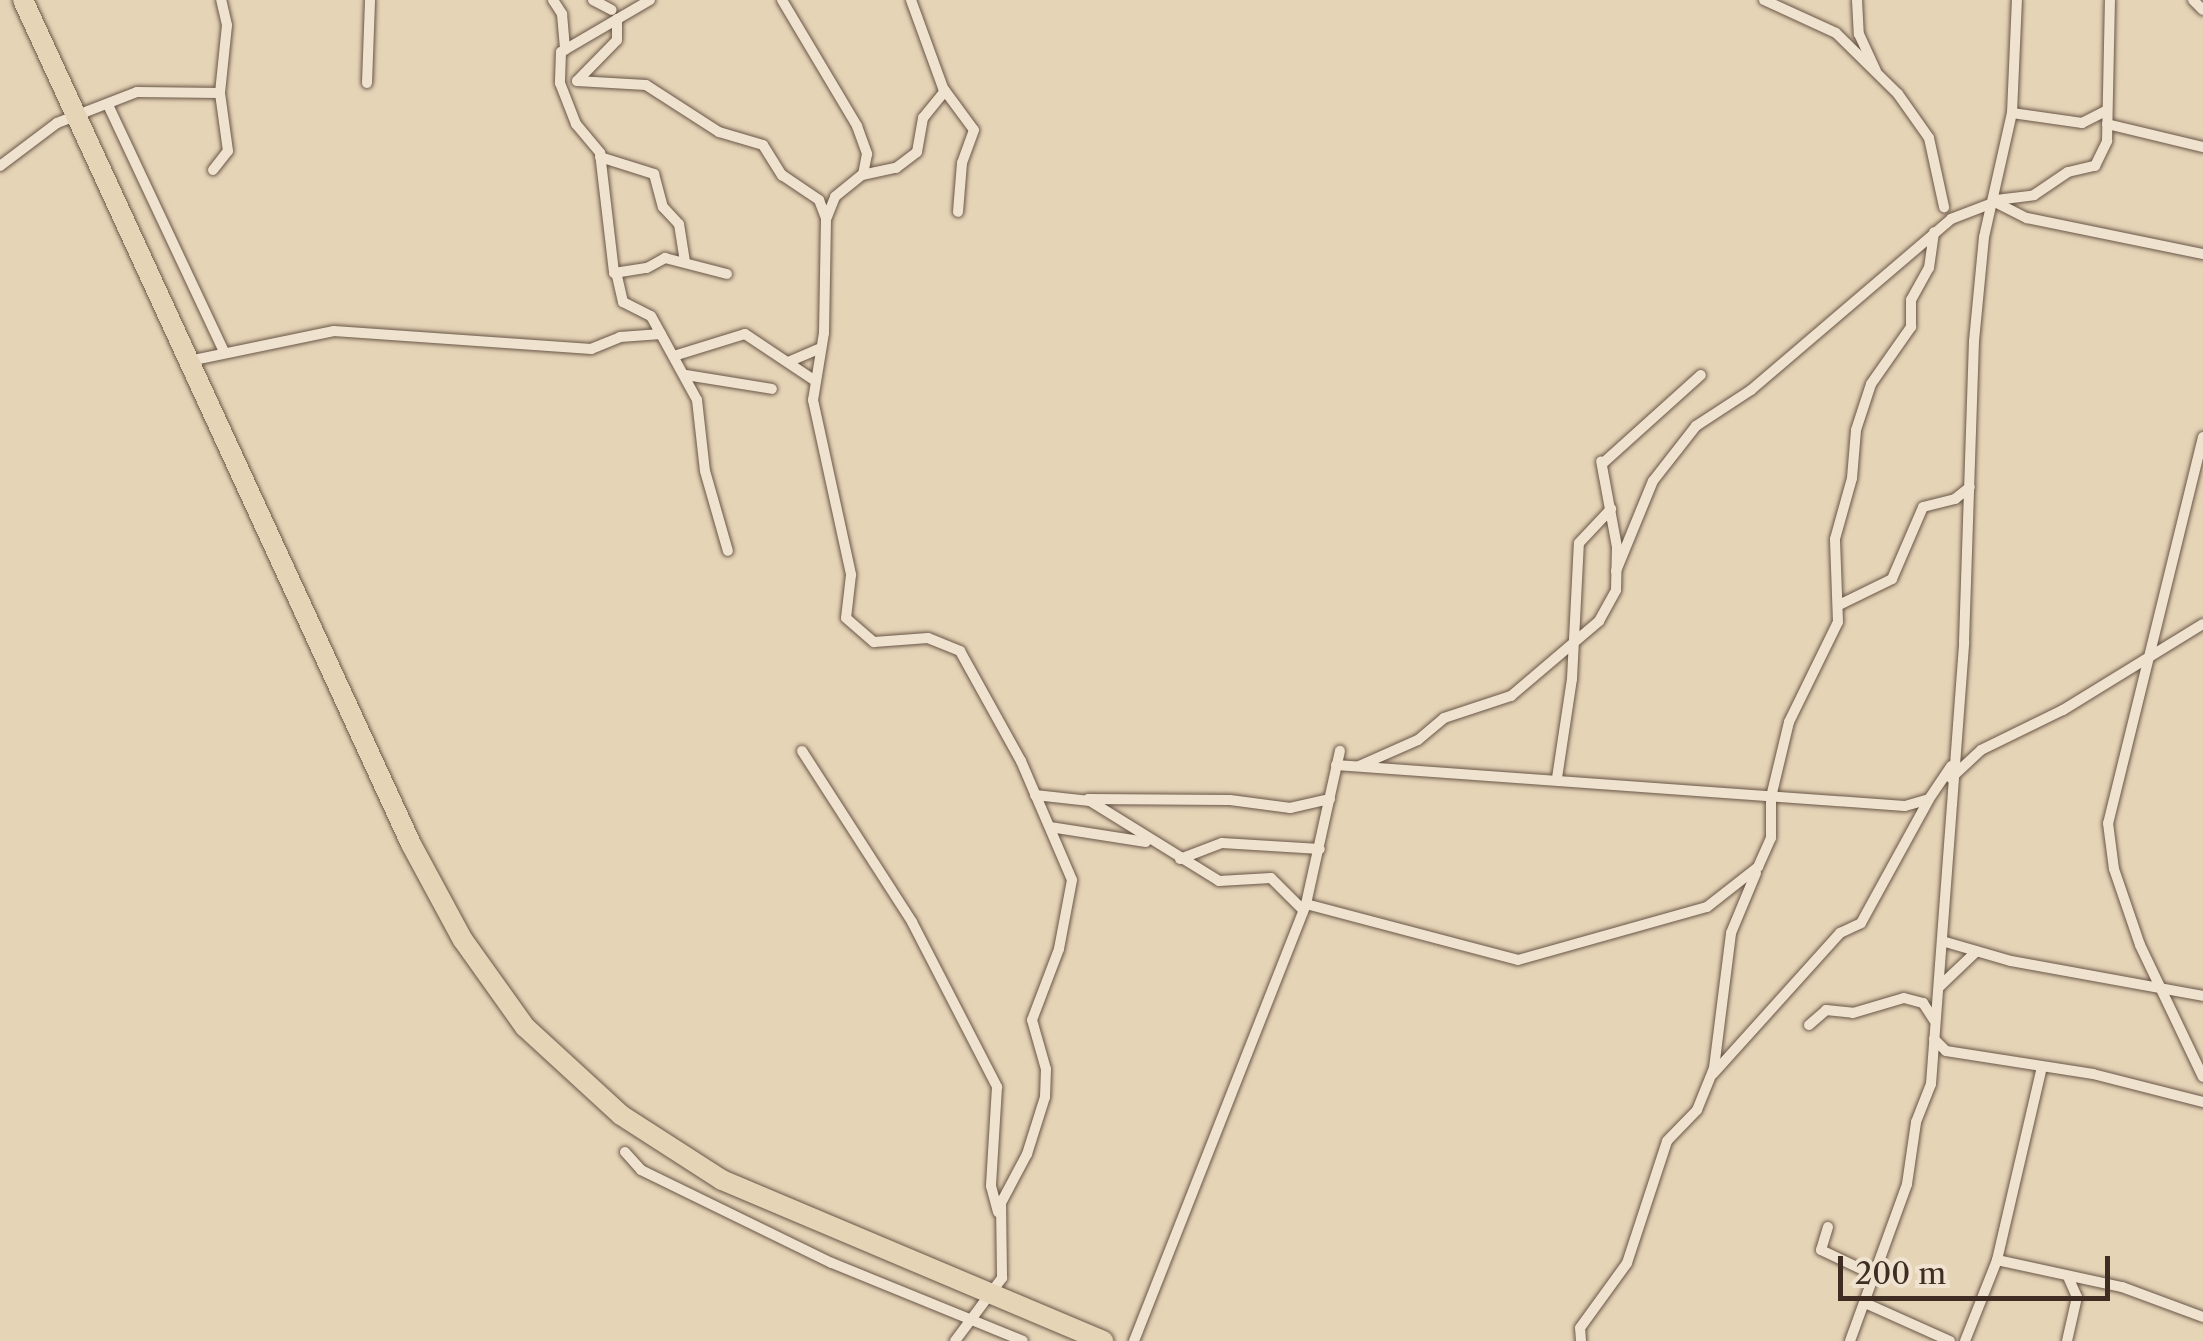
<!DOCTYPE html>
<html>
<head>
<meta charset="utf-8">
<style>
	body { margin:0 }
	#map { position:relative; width:2203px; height:1341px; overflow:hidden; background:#e6d4b7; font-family:"Libre Caslon Text",serif }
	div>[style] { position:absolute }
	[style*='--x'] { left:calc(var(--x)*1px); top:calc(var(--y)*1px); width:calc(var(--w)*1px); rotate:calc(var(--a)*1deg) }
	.roads { filter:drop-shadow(0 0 2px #695647) drop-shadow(0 0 2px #695647) }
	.street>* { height:10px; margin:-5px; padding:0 5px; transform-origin:5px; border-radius:5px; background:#efe3d0 }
	.highway>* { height:20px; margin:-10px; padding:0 10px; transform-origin:10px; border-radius:10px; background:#e6d4b7 }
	span { translate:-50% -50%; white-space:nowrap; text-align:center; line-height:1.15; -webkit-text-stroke:8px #efe3d0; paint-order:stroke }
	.scale { position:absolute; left:1838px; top:1256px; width:272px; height:45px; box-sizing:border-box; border:5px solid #3f2c22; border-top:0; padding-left:12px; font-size:30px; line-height:35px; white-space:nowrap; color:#3f2c22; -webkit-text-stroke:8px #efe3d0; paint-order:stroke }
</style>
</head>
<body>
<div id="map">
	<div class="roads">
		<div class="street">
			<div style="--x:553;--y:0;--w:17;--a:57"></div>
			<div style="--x:562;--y:14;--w:36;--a:85"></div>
			<div style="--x:593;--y:0;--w:21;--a:28"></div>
			<div style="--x:650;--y:0;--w:103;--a:149.7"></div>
			<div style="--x:561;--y:52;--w:31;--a:92"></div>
			<div style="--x:560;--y:83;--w:44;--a:68.7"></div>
			<div style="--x:576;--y:124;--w:38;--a:50"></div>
			<div style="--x:600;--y:153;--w:121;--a:83.3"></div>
			<div style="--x:614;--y:273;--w:33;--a:-9"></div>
			<div style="--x:647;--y:268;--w:21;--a:-29"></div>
			<div style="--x:665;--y:258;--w:64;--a:14.5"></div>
			<div style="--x:782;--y:0;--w:147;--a:59.2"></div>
			<div style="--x:857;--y:126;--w:30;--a:70"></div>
			<div style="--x:867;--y:154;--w:20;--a:101"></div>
			<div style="--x:863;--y:174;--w:36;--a:141"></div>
			<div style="--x:835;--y:197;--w:24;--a:112"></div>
			<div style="--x:826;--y:219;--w:114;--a:91"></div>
			<div style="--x:824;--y:333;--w:68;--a:99.3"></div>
			<div style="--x:813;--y:400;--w:179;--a:77.7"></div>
			<div style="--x:851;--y:575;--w:43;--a:96.6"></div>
			<div style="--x:846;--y:618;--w:37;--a:41"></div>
			<div style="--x:874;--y:642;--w:54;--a:-4.2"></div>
			<div style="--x:928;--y:638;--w:35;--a:22"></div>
			<div style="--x:960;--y:651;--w:126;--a:61"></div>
			<div style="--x:1021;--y:761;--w:129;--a:66.8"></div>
			<div style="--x:1072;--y:880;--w:70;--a:100.7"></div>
			<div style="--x:1059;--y:949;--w:76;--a:110.8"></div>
			<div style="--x:1032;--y:1020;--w:51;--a:74.1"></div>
			<div style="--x:1046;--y:1069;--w:28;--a:92"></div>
			<div style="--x:1045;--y:1097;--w:60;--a:107.5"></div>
			<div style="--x:1027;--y:1154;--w:55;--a:118"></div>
			<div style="--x:1001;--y:1203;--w:75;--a:89.2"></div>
			<div style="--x:1002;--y:1278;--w:79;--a:126.7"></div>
			<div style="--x:911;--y:0;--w:94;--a:70"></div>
			<div style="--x:943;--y:88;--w:52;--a:53.6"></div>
			<div style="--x:974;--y:130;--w:35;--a:110"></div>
			<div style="--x:962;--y:163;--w:49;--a:94.7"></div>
			<div style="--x:1764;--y:0;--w:79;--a:24.6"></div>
			<div style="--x:1836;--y:33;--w:87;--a:44.5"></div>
			<div style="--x:1898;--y:94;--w:54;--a:54.8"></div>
			<div style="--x:1929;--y:138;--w:71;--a:77.7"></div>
			<div style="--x:1857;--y:0;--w:34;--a:87"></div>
			<div style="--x:1859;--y:34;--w:41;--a:65.3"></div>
			<div style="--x:2193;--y:0;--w:14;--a:45"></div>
			<div style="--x:577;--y:81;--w:69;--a:3.3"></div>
			<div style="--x:646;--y:85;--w:87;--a:32.8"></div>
			<div style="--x:719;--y:132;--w:46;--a:16.5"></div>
			<div style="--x:763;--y:145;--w:36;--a:58"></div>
			<div style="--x:782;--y:175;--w:45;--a:34"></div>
			<div style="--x:819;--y:200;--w:19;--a:69"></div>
			<div style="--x:577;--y:81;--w:57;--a:-45.7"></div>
			<div style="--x:617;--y:40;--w:21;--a:-90"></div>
			<div style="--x:367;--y:83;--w:83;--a:-87.9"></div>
			<div style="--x:108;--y:105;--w:273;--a:64.8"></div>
			<div style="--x:2012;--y:113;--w:71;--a:8.1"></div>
			<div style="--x:2082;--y:123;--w:27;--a:-27"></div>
			<div style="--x:2107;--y:124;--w:99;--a:13.5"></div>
			<div style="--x:600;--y:157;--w:57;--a:17.5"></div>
			<div style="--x:654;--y:174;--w:34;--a:75"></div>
			<div style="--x:663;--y:207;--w:23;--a:47"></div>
			<div style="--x:679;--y:224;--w:36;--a:81"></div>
			<div style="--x:0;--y:166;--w:71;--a:-37"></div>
			<div style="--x:57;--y:123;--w:86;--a:-21.2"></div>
			<div style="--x:137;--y:92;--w:83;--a:0.7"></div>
			<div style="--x:220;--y:93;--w:68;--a:-84.1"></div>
			<div style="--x:227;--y:25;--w:26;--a:-103"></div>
			<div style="--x:213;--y:170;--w:24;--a:-52"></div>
			<div style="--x:228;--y:151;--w:59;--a:-97.9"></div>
			<div style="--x:862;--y:175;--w:35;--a:-12"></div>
			<div style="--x:896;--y:168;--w:26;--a:-37"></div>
			<div style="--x:917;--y:152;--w:35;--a:-80"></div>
			<div style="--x:923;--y:118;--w:35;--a:-51"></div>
			<div style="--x:1996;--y:200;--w:38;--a:-7"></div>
			<div style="--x:2034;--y:195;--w:41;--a:-34.1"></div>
			<div style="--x:2068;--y:172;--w:28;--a:-13"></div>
			<div style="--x:2095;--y:166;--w:28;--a:-64"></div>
			<div style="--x:2107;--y:141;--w:141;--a:-88.8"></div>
			<div style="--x:617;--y:276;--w:27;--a:77"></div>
			<div style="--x:623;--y:302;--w:31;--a:27"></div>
			<div style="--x:651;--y:316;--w:96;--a:61.3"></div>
			<div style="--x:697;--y:400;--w:71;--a:83.6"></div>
			<div style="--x:705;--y:471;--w:83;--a:74"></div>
			<div style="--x:677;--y:355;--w:71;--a:-17.2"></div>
			<div style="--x:745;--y:334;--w:83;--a:33.7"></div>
			<div style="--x:189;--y:361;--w:148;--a:-11.7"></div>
			<div style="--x:334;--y:331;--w:258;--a:4"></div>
			<div style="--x:591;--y:349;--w:31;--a:-22"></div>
			<div style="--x:620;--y:337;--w:41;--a:-4.2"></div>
			<div style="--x:788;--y:362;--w:36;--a:-23"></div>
			<div style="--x:686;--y:375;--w:87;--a:9.2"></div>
			<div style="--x:2203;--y:437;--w:398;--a:103.8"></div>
			<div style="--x:2108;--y:823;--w:46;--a:82.6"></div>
			<div style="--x:2114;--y:869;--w:80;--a:71.1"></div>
			<div style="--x:2140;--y:945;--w:146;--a:64.5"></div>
			<div style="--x:1602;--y:464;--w:133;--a:-42"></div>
			<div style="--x:1616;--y:571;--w:97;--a:-67.7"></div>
			<div style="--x:1653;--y:481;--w:70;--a:-52"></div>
			<div style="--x:1696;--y:426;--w:66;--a:-33.2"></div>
			<div style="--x:1751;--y:390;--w:263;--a:-40.5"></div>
			<div style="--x:1951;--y:219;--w:47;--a:-21.1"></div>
			<div style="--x:1995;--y:202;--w:36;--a:27"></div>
			<div style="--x:2027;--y:218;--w:180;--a:11.6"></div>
			<div style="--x:1841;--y:604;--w:57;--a:-26.1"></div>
			<div style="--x:1892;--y:579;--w:78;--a:-66.7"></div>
			<div style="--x:1923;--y:507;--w:33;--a:-14"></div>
			<div style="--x:1955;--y:499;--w:19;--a:-39"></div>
			<div style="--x:802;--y:751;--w:203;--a:57.2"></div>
			<div style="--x:912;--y:922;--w:186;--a:62.7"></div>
			<div style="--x:997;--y:1087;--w:99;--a:93.5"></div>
			<div style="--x:991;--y:1186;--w:27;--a:75"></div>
			<div style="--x:1336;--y:765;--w:570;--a:4.12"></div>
			<div style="--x:1905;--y:806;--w:25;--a:-16"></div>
			<div style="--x:1929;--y:799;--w:40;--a:-56"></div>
			<div style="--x:1359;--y:766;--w:64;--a:-23.8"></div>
			<div style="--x:1418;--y:740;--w:34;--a:-40"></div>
			<div style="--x:1444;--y:718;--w:71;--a:-18.2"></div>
			<div style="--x:1511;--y:696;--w:116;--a:-40.4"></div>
			<div style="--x:1599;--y:621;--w:35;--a:-61"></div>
			<div style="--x:1616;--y:590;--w:43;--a:-88.7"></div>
			<div style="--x:1617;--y:547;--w:87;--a:-100.5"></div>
			<div style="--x:1557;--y:778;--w:100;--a:-81.4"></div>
			<div style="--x:1572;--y:679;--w:136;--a:-87.1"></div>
			<div style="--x:1579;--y:543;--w:47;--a:-46.7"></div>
			<div style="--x:1951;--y:778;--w:41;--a:-43"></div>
			<div style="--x:1981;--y:750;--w:91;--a:-26"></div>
			<div style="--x:2063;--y:710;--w:164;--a:-31.6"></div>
			<div style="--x:1035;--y:795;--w:55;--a:6.2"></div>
			<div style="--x:1090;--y:801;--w:152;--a:31.8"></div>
			<div style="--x:1219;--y:881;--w:52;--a:-3.3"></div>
			<div style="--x:1271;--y:878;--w:45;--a:45"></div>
			<div style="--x:1088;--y:799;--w:142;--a:0.4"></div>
			<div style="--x:1230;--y:800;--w:61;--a:7.6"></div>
			<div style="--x:1290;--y:808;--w:41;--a:-12.7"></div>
			<div style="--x:1050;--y:827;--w:97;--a:8.9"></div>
			<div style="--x:1180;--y:859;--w:45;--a:-20.9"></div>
			<div style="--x:1222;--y:843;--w:98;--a:3.5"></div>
			<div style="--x:1306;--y:904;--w:219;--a:14.8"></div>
			<div style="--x:1518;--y:960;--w:196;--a:-15.7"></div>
			<div style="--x:1707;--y:907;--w:65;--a:-38.1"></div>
			<div style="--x:1758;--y:867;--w:32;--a:-66"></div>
			<div style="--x:1771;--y:838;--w:41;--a:-90"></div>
			<div style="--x:1771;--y:797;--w:77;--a:-76.5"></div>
			<div style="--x:1789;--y:722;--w:111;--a:-63.9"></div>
			<div style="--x:1838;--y:622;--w:83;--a:-92.1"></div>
			<div style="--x:1835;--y:539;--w:63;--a:-74.4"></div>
			<div style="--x:1852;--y:478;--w:48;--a:-85.2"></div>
			<div style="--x:1856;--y:430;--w:48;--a:-71.9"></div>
			<div style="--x:1871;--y:384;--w:70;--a:-54.9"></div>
			<div style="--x:1911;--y:327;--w:27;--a:-90"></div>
			<div style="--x:1911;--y:300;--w:37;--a:-61"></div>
			<div style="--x:1929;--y:268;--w:36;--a:-82"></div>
			<div style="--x:1942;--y:941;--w:72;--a:16.2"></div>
			<div style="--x:2011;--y:961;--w:195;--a:10.3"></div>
			<div style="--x:1939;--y:987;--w:52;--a:-43.5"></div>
			<div style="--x:1809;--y:1025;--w:23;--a:-41"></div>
			<div style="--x:1826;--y:1010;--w:27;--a:6"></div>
			<div style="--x:1853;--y:1013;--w:53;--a:-16.4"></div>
			<div style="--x:1904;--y:998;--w:20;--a:15"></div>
			<div style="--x:1923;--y:1003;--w:20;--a:57"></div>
			<div style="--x:1934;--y:1039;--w:17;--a:45"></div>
			<div style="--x:1946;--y:1051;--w:149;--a:8.9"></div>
			<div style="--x:2093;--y:1074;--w:114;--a:14.3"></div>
			<div style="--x:1713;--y:1074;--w:190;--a:-48"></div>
			<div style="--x:1840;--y:933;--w:23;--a:-25"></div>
			<div style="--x:1861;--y:923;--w:139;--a:-61.2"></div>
			<div style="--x:625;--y:1152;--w:24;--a:48"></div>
			<div style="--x:641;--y:1170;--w:212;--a:26"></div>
			<div style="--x:832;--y:1263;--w:206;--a:22.2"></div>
			<div style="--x:1828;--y:1227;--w:24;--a:107"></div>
			<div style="--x:1821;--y:1250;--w:59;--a:25.3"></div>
			<div style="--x:1997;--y:1260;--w:128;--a:12.2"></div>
			<div style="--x:2122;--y:1287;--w:86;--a:20.3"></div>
			<div style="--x:1865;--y:1303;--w:93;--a:24.1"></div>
			<div style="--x:1134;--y:1341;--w:470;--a:-68.5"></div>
			<div style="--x:1306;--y:904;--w:157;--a:-77.5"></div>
			<div style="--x:1581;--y:1341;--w:13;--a:-94"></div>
			<div style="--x:1580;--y:1328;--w:80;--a:-54.1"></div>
			<div style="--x:1627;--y:1263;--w:128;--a:-71.8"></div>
			<div style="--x:1667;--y:1141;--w:43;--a:-45.9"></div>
			<div style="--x:1697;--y:1110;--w:45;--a:-68"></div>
			<div style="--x:1714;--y:1068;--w:136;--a:-82.8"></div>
			<div style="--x:1731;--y:933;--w:65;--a:-67.4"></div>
			<div style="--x:1850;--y:1341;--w:167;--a:-70"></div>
			<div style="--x:1907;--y:1184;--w:63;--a:-81.7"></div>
			<div style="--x:1916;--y:1122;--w:41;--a:-68.5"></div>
			<div style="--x:1931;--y:1084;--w:443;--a:-85.7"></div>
			<div style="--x:1964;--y:642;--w:301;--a:-88.1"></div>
			<div style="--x:1974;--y:341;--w:104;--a:-84.5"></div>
			<div style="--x:1984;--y:237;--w:127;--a:-77.3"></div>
			<div style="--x:2012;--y:113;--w:113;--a:-87.5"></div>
			<div style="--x:1965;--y:1341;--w:87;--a:-68.4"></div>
			<div style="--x:1997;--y:1260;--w:198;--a:-76.9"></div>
			<div style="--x:2067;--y:1341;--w:45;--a:-77.2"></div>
			<div style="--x:2077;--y:1297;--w:20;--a:-114"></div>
		</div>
		<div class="highway">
			<div style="--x:23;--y:0;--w:929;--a:65.31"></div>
			<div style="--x:411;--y:844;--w:109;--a:61.6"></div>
			<div style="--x:463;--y:940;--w:107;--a:54.5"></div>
			<div style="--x:525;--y:1027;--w:130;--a:42.5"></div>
			<div style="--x:621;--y:1115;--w:120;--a:32.8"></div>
			<div style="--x:722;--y:1180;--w:414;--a:22.9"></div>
		</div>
	</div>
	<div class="scale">200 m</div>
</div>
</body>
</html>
